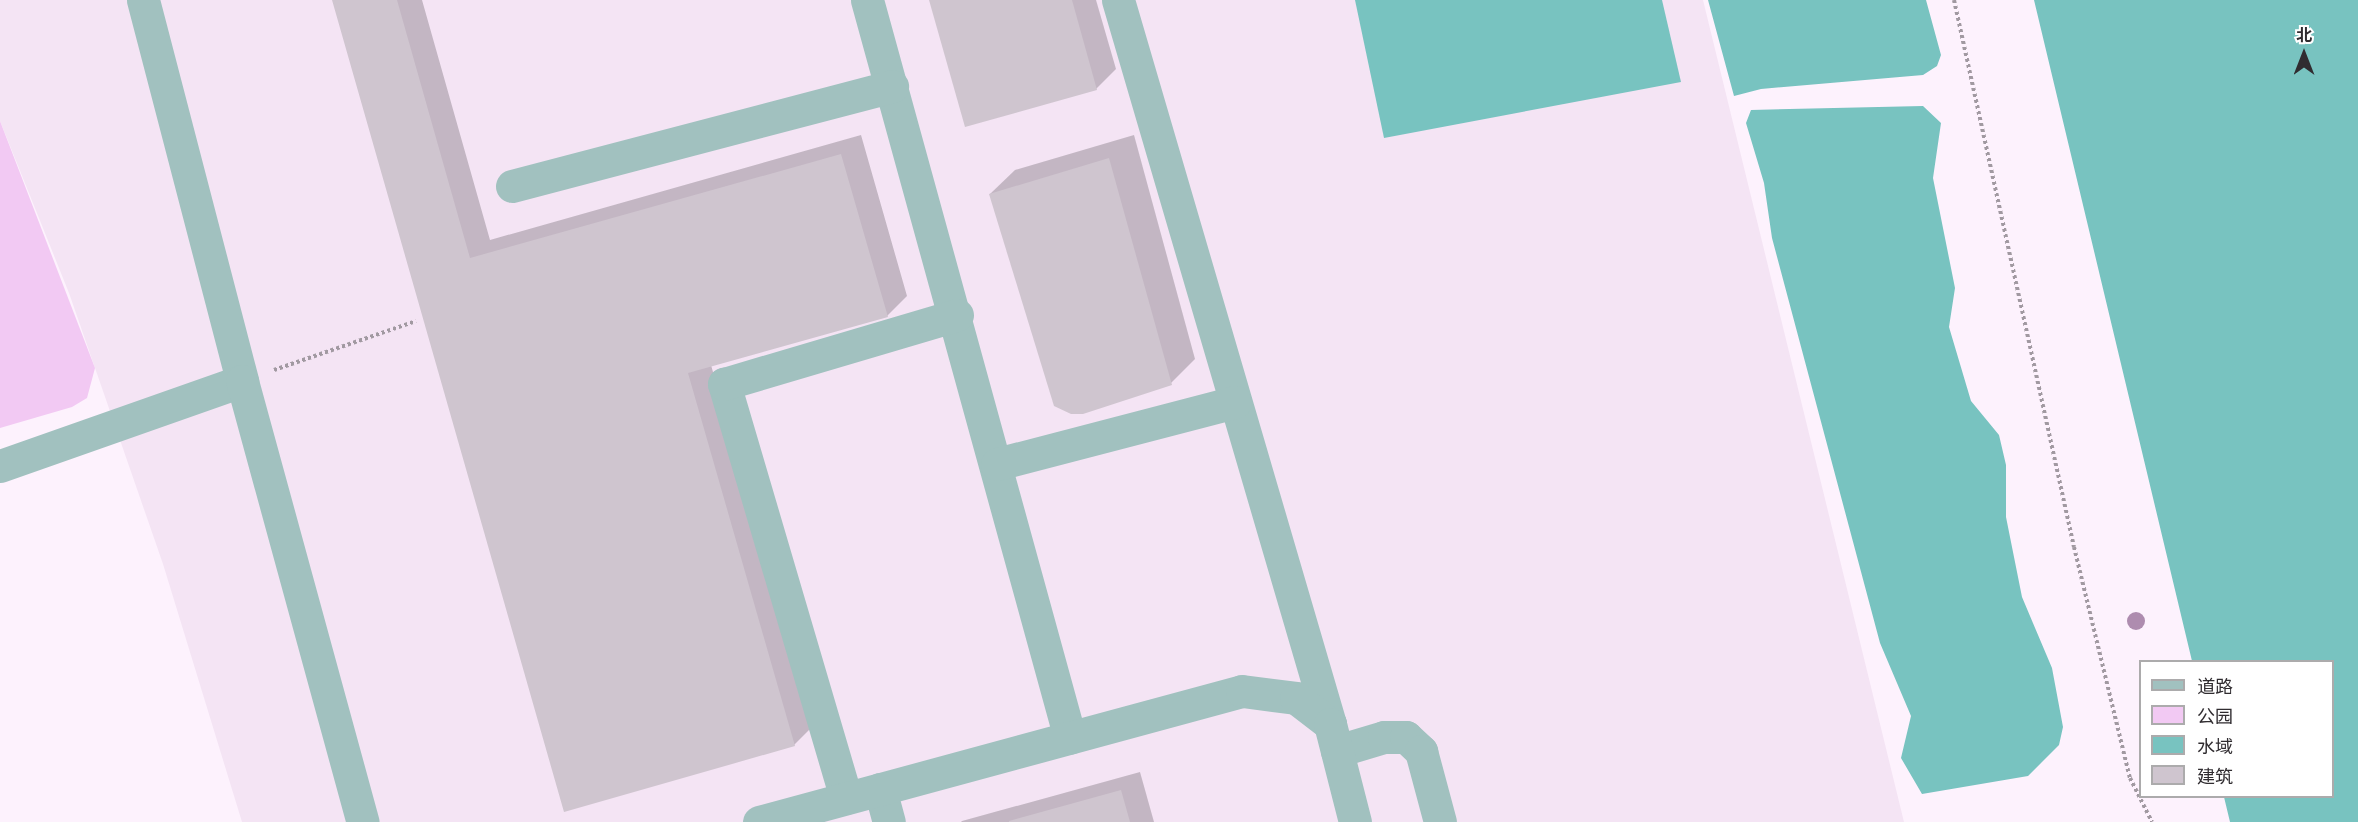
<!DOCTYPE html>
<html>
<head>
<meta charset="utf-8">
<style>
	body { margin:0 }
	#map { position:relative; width:2358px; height:822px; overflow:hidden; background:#fdf2fd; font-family:Montserrat,"Noto Sans SC",sans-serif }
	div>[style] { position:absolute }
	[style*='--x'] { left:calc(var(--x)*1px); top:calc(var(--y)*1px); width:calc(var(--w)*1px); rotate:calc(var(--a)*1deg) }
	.built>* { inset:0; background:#f4e4f4 }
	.green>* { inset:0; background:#f2c9f3 }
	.water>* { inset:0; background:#78c3c0 }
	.shadow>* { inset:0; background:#0003 }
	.building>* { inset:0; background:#cfc5cf }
	.path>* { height:4px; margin-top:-2px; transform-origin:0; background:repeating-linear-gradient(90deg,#a199a1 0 3px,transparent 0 6px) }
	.minor>* { height:33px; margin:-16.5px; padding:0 16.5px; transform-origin:16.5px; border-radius:16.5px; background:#a1c1bf }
	.trees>* { width:18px; height:18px; margin:-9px; border-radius:50%; background:#ae8caf }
	span { translate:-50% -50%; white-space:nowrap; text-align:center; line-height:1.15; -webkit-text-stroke:4.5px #fff; paint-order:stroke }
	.legend { position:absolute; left:2139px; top:660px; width:195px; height:138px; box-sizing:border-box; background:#fff; border:2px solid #acabac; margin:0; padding:8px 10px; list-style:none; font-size:18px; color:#302c30 }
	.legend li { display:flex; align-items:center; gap:12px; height:30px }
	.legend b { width:30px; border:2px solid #acabac }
	.north { position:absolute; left:2274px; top:24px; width:60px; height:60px; -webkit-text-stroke:4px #fff; paint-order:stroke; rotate:0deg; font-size:16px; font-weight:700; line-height:24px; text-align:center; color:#302c30 }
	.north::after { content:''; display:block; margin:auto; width:21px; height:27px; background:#302c30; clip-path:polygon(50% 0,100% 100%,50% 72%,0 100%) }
</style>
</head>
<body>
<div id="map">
	<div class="built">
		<div style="clip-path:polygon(0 0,1703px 0,1904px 822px,242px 822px,163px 564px,69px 293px,0 121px)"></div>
	</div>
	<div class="green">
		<div style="clip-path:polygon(0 121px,95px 368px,87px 398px,72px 407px,0 428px)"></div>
	</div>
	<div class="water">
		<div style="clip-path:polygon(1355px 0,1662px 0,1681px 82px,1384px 138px)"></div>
		<div style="clip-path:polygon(1708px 0,1926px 0,1941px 55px,1937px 66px,1923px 75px,1761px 89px,1734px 96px)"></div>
		<div style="clip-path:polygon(2034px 0,2358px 0,2358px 822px,2230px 822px,2224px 797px,2332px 796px,2332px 662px,2192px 661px)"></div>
		<div style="clip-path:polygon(1923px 106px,1941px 123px,1933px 178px,1955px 288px,1949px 327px,1971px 401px,1999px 435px,2006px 465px,2006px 517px,2022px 597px,2052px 668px,2063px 727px,2059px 745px,2028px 776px,1922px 794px,1901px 758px,1911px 716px,1880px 643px,1772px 238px,1764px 183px,1746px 123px,1751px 110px)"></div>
	</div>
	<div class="shadow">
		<div style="clip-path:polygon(334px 0,422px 0,490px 240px,861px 135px,907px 296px,887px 316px,711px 365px,813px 726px,794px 745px,565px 810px)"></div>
		<div style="clip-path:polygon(931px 0,1096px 0,1116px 69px,1096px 89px)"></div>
		<div style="clip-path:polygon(1134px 135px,1195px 359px,1171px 383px,990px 194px,1015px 170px)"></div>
		<div style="clip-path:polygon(1140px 772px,1154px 822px,961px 822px,962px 821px)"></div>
	</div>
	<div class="building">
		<div style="clip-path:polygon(332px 0,397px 0,470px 258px,841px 154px,888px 317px,688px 373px,795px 746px,564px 812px)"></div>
		<div style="clip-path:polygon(929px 0,1072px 0,1097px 90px,965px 127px)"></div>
		<div style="clip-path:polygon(1109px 158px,1172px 385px,1083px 414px,1071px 414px,1054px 406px,989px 194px)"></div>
		<div style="clip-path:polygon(1121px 790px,1130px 822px,1009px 822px,1009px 821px)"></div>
	</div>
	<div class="path">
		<div style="--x:1954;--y:0;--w:560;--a:77.63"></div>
		<div style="--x:2074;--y:547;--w:238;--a:76.4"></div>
		<div style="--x:2130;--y:778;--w:49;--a:63.4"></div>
		<div style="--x:274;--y:370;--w:150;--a:-19"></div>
	</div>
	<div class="minor">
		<div style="--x:143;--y:0;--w:394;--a:75.4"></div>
		<div style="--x:867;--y:0;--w:765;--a:74.62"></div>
		<div style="--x:1118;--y:0;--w:754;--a:73.68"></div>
		<div style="--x:512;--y:186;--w:393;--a:-14.7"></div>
		<div style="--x:997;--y:464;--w:246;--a:-14.6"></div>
		<div style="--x:0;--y:466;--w:256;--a:-19.4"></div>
		<div style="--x:242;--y:381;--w:457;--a:74.7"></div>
		<div style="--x:1337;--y:751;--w:49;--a:-16.6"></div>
		<div style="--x:1384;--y:737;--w:22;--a:0"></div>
		<div style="--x:1406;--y:737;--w:21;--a:43"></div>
		<div style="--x:1421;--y:751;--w:73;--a:75"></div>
		<div style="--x:880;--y:789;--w:34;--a:75"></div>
		<div style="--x:846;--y:798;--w:432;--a:-106.4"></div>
		<div style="--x:724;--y:384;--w:243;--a:-16.5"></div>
		<div style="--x:759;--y:822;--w:500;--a:-15.17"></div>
		<div style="--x:1242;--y:691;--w:54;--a:7.4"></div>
		<div style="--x:1296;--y:698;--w:43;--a:37.4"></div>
		<div style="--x:1330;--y:724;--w:101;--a:75.7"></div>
	</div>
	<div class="trees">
		<div style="left:2136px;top:621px"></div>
	</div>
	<ul class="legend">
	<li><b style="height:8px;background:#a1c1bf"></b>道路</li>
	<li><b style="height:16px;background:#f2c9f3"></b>公园</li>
	<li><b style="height:16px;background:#78c3c0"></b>水域</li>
	<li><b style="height:16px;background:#cfc5cf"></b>建筑</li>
	</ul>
	<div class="north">北</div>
</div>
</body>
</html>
